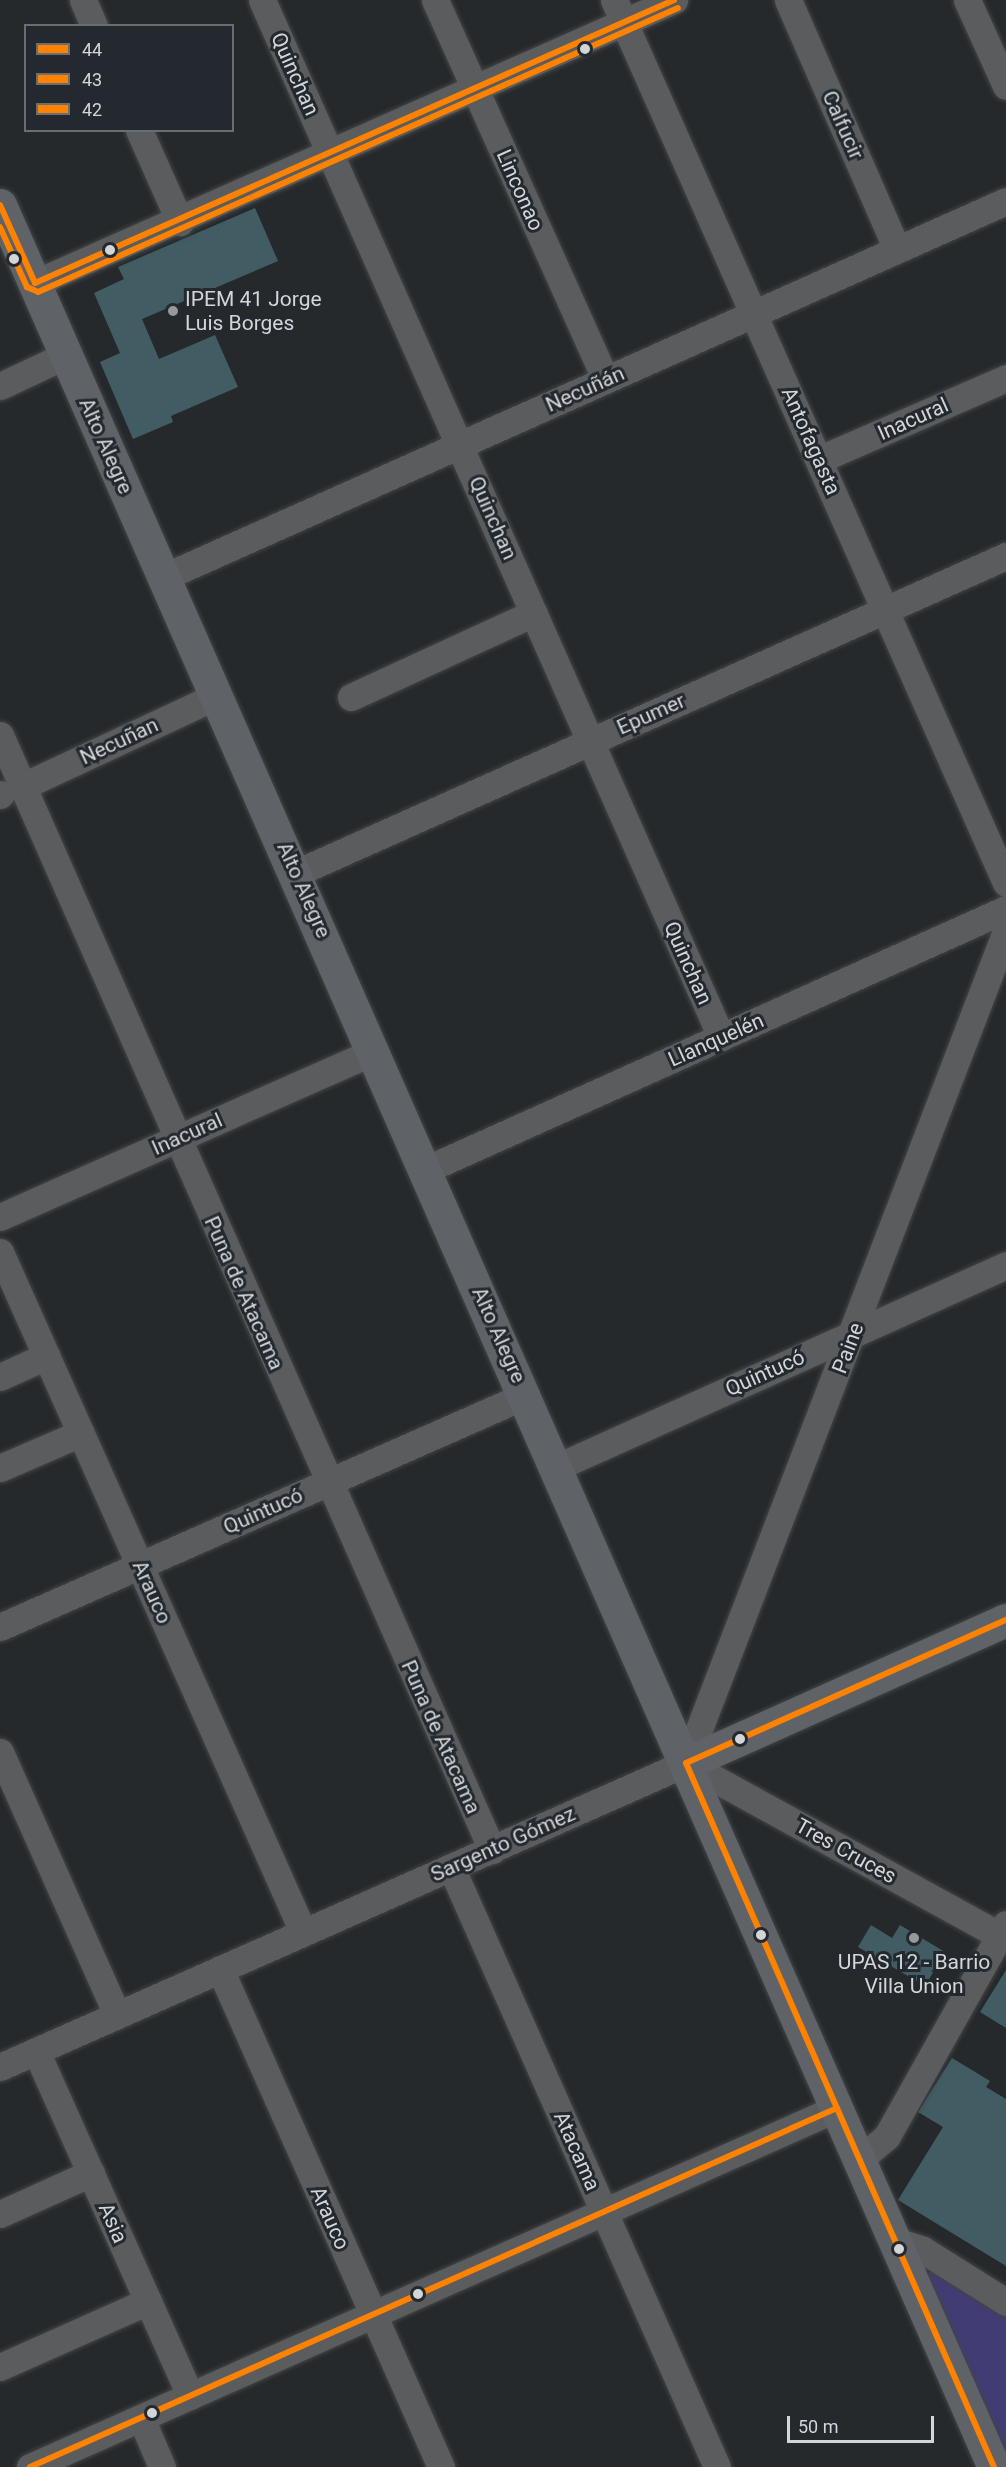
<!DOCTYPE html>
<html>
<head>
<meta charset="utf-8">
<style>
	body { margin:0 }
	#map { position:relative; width:1006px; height:2467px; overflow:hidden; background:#26292b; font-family:Roboto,sans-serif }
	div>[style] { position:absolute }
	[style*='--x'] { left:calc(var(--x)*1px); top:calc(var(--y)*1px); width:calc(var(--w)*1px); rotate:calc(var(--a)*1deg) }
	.green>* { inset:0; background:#423c75 }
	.building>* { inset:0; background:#425c63 }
	.roads { filter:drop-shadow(0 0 2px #424547) drop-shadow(0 0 2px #424547) }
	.minor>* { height:27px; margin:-13.5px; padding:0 13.5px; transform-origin:13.5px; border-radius:13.5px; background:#5a5c5e }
	.major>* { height:33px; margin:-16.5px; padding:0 16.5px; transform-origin:16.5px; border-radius:16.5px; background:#5f6368 }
	.bus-1>* { height:6px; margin:-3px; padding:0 3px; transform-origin:3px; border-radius:3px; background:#ff8100 }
	.bus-2>* { height:6px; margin:-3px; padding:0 3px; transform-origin:3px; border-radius:3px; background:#ff8100 }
	.bus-3>* { height:6px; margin:-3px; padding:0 3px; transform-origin:3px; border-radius:3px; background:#ff8100 }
	.dots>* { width:16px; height:16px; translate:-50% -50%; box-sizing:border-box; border:3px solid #23292e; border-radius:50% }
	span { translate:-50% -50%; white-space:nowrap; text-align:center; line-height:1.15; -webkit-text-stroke:6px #23292e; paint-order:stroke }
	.street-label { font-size:21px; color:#d2d6d9 }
	.poi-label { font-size:21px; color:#d2d6d9 }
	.left { translate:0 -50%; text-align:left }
	.legend { position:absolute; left:24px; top:24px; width:210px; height:108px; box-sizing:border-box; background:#23292e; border:2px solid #696e72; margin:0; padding:8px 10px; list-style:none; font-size:18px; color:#d2d6d9 }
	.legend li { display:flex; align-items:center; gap:12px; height:30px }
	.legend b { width:30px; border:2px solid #696e72 }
	.scale { position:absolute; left:787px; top:2416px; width:147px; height:27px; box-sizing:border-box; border:3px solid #d2d6d9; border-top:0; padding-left:8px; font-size:18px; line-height:21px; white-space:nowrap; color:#d2d6d9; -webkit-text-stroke:4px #23292e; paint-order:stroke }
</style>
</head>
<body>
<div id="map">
	<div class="green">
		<div style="clip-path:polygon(931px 2271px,1006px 2314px,1006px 2467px,923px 2281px)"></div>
	</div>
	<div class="building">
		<div style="clip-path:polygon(255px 208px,278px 261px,142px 319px,159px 359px,215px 335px,238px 387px,171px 416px,173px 422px,133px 439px,100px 362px,120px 353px,94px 293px,124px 279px,118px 267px)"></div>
		<div style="clip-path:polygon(871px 1925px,892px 1938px,900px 1925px,945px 1952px,925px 1986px,858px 1947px)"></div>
		<div style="clip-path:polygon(1006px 1970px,1006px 2028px,980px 2012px)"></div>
		<div style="clip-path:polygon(952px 2058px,990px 2081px,986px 2087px,1006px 2099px,1006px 2266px,898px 2200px,943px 2127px,918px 2112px)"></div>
	</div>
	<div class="roads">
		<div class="minor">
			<div style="--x:83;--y:0;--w:28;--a:67"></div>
			<div style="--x:262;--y:0;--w:1134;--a:66.12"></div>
			<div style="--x:435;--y:0;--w:415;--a:65.8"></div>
			<div style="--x:614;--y:0;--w:966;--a:66.06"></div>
			<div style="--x:788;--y:0;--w:272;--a:66.4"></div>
			<div style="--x:967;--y:0;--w:94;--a:65.6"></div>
			<div style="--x:139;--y:130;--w:101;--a:66"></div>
			<div style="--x:35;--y:283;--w:699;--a:-23.89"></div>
			<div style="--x:0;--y:386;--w:73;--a:-25.2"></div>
			<div style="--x:820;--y:459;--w:203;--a:-23.5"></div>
			<div style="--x:164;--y:577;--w:922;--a:-24.06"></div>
			<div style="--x:351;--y:697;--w:201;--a:-24.7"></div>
			<div style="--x:0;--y:735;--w:1219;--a:66.19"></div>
			<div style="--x:23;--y:786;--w:213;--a:-25"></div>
			<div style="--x:0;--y:795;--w:1;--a:-45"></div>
			<div style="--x:296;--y:873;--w:778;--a:-24.06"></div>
			<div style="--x:425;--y:1170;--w:637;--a:-24.19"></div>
			<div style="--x:0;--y:1217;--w:409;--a:-23.9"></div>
			<div style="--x:0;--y:1252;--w:744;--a:65.98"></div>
			<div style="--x:0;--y:1377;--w:51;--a:-24.5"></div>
			<div style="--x:557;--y:1467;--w:492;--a:-24.2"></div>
			<div style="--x:0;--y:1468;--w:88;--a:-23.4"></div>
			<div style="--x:0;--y:1627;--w:575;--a:-23.8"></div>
			<div style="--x:0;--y:1752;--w:288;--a:66"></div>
			<div style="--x:686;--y:1763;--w:891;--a:-68.96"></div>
			<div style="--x:686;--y:1763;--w:365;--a:28.8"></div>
			<div style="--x:451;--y:1867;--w:656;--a:66.09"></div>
			<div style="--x:220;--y:1969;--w:545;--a:66.07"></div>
			<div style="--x:36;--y:2051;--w:378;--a:65.9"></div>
			<div style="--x:0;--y:2067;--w:750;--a:-23.9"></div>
			<div style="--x:860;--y:2159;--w:35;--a:-40"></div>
			<div style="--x:887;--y:2136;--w:243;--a:-60.7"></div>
			<div style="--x:0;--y:2214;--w:100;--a:-24.3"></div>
			<div style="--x:896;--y:2241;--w:28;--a:18"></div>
			<div style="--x:923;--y:2250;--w:98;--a:32.1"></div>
			<div style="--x:0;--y:2367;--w:162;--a:-24"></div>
			<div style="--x:141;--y:2418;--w:53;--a:66.8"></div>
			<div style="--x:30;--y:2467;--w:883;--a:-23.98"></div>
		</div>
		<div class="major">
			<div style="--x:0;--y:205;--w:2471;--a:66.28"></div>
			<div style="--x:686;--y:1763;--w:350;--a:-24.1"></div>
		</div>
	</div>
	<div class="bus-1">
		<div style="--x:686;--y:1763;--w:768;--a:66.37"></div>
		<div style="--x:686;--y:1763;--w:350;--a:-24.1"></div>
		<div style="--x:30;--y:2467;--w:883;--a:-23.98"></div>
	</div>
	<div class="bus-2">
		<div style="--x:0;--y:205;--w:85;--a:65.8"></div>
		<div style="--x:35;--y:283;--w:699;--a:-23.89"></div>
	</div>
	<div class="bus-3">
		<div style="--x:0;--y:227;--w:66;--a:65.8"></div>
		<div style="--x:27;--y:287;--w:12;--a:24"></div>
		<div style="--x:38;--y:292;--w:700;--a:-23.93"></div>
	</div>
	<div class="dots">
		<div style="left:585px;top:49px;background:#d2d6d9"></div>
		<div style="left:110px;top:250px;background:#d2d6d9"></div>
		<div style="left:14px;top:259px;background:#d2d6d9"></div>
		<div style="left:173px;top:311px;background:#96999c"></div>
		<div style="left:740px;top:1739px;background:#d2d6d9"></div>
		<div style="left:761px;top:1935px;background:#d2d6d9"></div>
		<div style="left:914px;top:1938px;background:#96999c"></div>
		<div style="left:899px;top:2249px;background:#d2d6d9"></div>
		<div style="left:418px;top:2294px;background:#d2d6d9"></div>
		<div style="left:152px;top:2413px;background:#d2d6d9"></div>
	</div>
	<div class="street-label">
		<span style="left:295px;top:74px;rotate:66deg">Quinchan</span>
		<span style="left:843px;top:125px;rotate:66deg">Calfucir</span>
		<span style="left:520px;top:190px;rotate:66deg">Linconao</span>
		<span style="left:585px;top:389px;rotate:-24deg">Necuñán</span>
		<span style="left:913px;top:419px;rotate:-24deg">Inacural</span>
		<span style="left:811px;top:441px;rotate:66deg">Antofagasta</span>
		<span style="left:106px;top:446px;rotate:66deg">Alto Alegre</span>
		<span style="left:493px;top:518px;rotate:66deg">Quinchan</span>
		<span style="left:651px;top:714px;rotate:-24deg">Epumer</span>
		<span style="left:119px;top:741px;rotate:-25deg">Necuñan</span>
		<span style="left:304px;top:890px;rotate:66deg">Alto Alegre</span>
		<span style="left:688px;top:963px;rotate:66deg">Quinchan</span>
		<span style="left:716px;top:1040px;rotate:-24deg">Llanquelén</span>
		<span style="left:187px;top:1134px;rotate:-24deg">Inacural</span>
		<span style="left:244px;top:1293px;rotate:66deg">Puna de Atacama</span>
		<span style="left:499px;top:1335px;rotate:66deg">Alto Alegre</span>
		<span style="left:848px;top:1348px;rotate:-69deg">Paine</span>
		<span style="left:765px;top:1373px;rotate:-24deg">Quintucó</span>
		<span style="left:263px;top:1511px;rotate:-24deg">Quintucó</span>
		<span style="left:152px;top:1592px;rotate:66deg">Arauco</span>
		<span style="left:441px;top:1737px;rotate:66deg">Puna de Atacama</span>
		<span style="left:503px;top:1844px;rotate:-24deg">Sargento Gómez</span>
		<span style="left:846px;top:1851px;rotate:29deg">Tres Cruces</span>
		<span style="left:577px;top:2151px;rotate:66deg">Atacama</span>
		<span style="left:330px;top:2218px;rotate:66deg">Arauco</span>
		<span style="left:113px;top:2223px;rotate:66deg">Asia</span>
	</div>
	<div class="poi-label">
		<span class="left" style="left:185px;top:311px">IPEM 41 Jorge<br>Luis Borges</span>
		<span style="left:914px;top:1974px">UPAS 12 - Barrio<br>Villa Union</span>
	</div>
	<ul class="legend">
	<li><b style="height:8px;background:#ff8100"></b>44</li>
	<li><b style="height:8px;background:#ff8100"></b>43</li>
	<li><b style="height:8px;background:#ff8100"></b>42</li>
	</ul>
	<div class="scale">50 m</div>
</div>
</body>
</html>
